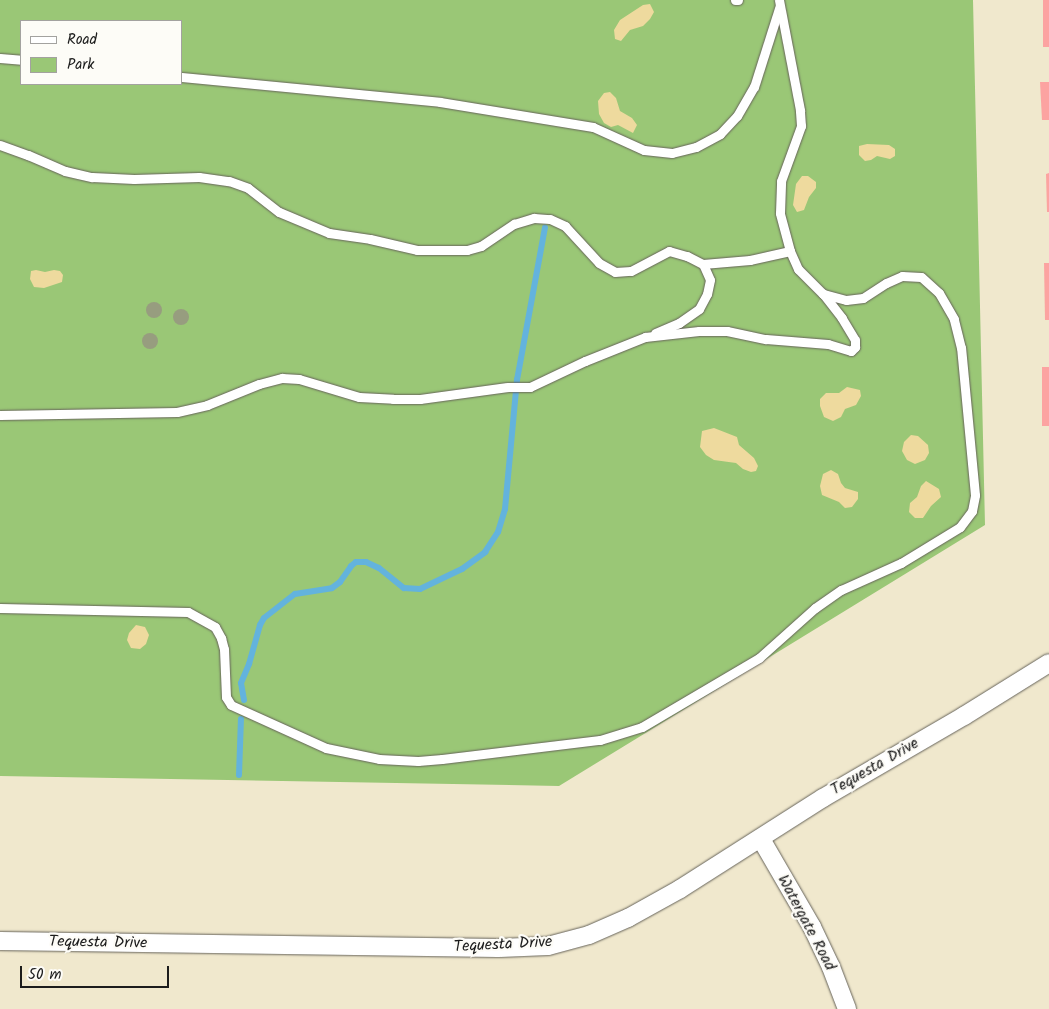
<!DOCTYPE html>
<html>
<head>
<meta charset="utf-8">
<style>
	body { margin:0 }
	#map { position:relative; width:1049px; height:1009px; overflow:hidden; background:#f0e8cd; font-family:Kalam,sans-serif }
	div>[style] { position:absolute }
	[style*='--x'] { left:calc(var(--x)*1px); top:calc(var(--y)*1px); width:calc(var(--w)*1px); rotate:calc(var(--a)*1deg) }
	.green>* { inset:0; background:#9ac776 }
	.sand>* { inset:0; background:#eeda9e }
	.stream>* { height:6px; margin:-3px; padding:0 3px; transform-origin:3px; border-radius:3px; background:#63b3dd }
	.building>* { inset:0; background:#fca3a1 }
	.roads { filter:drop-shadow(0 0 1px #66635a) drop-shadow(0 0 1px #66635a) }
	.service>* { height:9px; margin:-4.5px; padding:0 4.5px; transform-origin:4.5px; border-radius:4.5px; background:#fff }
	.minor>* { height:18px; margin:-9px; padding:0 9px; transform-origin:9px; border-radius:9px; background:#fff }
	.trees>* { width:16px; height:16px; margin:-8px; border-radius:50%; background:#979d7f }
	span { translate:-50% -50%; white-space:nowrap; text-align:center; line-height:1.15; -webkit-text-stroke:4.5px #fdfcf7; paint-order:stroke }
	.street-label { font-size:16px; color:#1c1c1c }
	.legend { position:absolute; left:20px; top:20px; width:162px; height:65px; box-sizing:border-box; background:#fdfcf7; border:1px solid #a3a29f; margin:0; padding:6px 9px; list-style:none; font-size:15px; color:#1c1c1c }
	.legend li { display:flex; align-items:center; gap:10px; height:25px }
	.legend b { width:25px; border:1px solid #a3a29f }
	.scale { position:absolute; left:20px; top:966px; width:149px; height:22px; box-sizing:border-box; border:2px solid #1c1c1c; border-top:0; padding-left:6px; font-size:15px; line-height:18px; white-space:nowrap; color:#1c1c1c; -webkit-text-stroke:4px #fdfcf7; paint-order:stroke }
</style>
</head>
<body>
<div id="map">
	<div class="green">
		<div style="clip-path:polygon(evenodd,0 0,973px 0,985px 525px,559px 786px,0 776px,0 0,21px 21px,181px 21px,181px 84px,21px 84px,21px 21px)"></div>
	</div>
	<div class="sand">
		<div style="clip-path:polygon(650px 4px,654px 12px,650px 19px,643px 26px,630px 30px,621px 41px,615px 39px,614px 30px,620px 20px,643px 5px)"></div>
		<div style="clip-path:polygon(610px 92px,616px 98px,620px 111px,632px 118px,637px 125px,633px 133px,618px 125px,611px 127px,604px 123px,599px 114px,598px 101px,604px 93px)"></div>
		<div style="clip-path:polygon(867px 144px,889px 145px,895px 149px,895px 156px,890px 159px,877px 156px,871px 160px,865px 161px,859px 155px,859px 146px)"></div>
		<div style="clip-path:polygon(802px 176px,808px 176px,816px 182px,816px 188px,809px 197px,804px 210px,797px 212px,793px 205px,796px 184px)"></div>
		<div style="clip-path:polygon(36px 270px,45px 272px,54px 270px,60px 271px,63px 275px,62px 282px,44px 288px,34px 287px,30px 279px,31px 271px)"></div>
		<div style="clip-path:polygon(847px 387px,860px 390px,861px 396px,856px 405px,845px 409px,841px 417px,833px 421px,824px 417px,820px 406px,820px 399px,826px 393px,839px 393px)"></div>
		<div style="clip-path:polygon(714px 428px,737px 437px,739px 445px,754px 458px,758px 466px,756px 471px,751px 472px,743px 469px,736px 463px,714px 460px,706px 455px,700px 447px,702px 431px)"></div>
		<div style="clip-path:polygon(911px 435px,918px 436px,928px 445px,929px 453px,925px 460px,915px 464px,907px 460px,902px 451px,904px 442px)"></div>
		<div style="clip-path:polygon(831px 470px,838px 474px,841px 483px,845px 488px,858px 492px,858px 499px,852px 507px,845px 508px,839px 502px,822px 495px,820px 486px,823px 474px)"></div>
		<div style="clip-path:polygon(926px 481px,939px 489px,941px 497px,931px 506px,923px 518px,915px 518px,909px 512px,910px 503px,917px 497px,921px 486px)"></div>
		<div style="clip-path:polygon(136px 625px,145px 627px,149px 635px,146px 644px,140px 649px,131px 648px,127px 640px,129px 633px)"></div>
	</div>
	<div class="stream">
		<div style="--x:244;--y:700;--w:17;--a:-100"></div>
		<div style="--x:241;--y:683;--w:21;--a:-67"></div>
		<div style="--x:249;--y:664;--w:41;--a:-74.2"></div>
		<div style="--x:260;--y:625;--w:8;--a:-60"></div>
		<div style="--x:264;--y:618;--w:39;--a:-38"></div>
		<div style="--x:295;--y:594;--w:37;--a:-9"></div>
		<div style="--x:332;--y:588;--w:10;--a:-37"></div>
		<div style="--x:340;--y:582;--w:19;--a:-55"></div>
		<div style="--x:351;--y:566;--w:6;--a:-39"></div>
		<div style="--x:356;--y:562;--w:10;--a:0"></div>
		<div style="--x:366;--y:562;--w:14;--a:25"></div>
		<div style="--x:379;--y:568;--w:32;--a:39"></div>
		<div style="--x:404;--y:588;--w:16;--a:4"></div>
		<div style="--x:420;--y:589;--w:47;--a:-25.5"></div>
		<div style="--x:462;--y:569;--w:29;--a:-36"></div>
		<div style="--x:485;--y:552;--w:24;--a:-57"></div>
		<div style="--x:498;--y:532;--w:24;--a:-73"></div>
		<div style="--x:505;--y:509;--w:130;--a:-84.7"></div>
		<div style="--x:517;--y:380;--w:155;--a:-79.6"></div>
		<div style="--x:239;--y:775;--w:56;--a:-88"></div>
	</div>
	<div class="building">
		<div style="clip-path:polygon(1043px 0,1049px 0,1049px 47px,1043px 47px)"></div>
		<div style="clip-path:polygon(1040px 82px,1049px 82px,1049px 120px,1042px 120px)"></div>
		<div style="clip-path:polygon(1049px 173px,1049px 212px,1047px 212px,1046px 174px)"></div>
		<div style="clip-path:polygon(1044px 263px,1049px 263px,1049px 320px,1045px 320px)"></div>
		<div style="clip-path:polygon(1042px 367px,1049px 367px,1049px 426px,1042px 426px)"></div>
	</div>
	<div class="roads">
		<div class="service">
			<div style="--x:735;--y:0;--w:3;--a:0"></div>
			<div style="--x:0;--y:58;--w:21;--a:5"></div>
			<div style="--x:181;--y:77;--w:260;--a:5.5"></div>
			<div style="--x:440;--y:102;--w:155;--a:9.3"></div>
			<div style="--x:593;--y:127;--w:56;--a:24.3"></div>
			<div style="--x:644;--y:150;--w:28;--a:6"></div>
			<div style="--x:672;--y:153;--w:25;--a:-14"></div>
			<div style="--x:696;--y:147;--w:27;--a:-28"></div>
			<div style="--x:720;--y:134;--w:25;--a:-47"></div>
			<div style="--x:737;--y:116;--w:34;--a:-60"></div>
			<div style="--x:754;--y:87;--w:83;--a:-72.4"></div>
			<div style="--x:0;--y:145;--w:30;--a:20"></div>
			<div style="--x:28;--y:155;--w:40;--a:23.4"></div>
			<div style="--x:65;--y:171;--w:28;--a:13"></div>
			<div style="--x:92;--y:177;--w:42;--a:2.7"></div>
			<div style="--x:134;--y:179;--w:65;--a:-1.8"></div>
			<div style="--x:199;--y:177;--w:30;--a:8"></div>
			<div style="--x:229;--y:181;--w:20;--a:20"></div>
			<div style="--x:248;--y:188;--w:39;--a:38"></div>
			<div style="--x:279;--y:212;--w:54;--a:22.8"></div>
			<div style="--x:329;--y:233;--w:41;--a:8.3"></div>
			<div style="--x:370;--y:239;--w:48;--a:13.2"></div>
			<div style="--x:417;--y:250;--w:50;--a:0"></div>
			<div style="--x:467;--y:250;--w:15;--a:-16"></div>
			<div style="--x:481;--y:246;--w:40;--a:-34"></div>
			<div style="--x:514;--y:224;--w:21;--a:-17"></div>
			<div style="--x:534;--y:218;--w:16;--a:4"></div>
			<div style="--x:550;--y:219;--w:17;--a:25"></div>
			<div style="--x:565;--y:226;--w:50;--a:47.4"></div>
			<div style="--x:599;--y:263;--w:18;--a:29"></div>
			<div style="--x:615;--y:272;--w:16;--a:-4"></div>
			<div style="--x:631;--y:271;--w:43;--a:-27.8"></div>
			<div style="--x:669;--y:251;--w:19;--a:16"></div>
			<div style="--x:687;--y:256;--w:18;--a:27"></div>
			<div style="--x:703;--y:264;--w:17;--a:66"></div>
			<div style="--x:710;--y:280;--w:14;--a:102"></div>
			<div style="--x:707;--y:294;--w:17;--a:118"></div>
			<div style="--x:699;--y:309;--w:24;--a:145"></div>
			<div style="--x:679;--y:323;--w:26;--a:157"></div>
			<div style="--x:703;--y:264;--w:47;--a:-4.9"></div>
			<div style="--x:750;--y:260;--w:41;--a:-12.7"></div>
			<div style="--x:0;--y:415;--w:177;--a:-1"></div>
			<div style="--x:177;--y:412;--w:31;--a:-13"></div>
			<div style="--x:207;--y:405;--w:56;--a:-22"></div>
			<div style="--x:259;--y:384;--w:24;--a:-15"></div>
			<div style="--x:282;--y:378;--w:17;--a:3"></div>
			<div style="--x:299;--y:379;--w:63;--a:16.7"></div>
			<div style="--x:359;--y:397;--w:34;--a:3"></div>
			<div style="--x:393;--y:399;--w:27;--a:0"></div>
			<div style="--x:420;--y:399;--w:89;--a:-7.8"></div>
			<div style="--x:508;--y:387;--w:22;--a:0"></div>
			<div style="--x:530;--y:387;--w:61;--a:-25.3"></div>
			<div style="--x:585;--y:361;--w:65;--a:-21.8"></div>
			<div style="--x:645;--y:337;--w:54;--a:-6.3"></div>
			<div style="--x:699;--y:331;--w:28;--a:0"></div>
			<div style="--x:727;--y:331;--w:40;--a:12"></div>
			<div style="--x:766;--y:339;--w:62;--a:4.6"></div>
			<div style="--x:828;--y:344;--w:24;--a:17"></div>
			<div style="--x:851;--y:351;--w:6;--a:-45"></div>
			<div style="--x:855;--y:347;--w:7;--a:-90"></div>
			<div style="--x:855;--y:340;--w:26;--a:-121"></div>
			<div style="--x:842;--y:318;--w:31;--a:-128"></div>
			<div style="--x:0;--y:608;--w:188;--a:1.2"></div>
			<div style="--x:188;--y:612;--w:31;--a:29"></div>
			<div style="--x:215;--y:627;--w:13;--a:61"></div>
			<div style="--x:221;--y:638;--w:11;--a:75"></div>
			<div style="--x:224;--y:649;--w:48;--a:87.6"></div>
			<div style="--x:226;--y:697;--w:9;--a:58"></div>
			<div style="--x:231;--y:705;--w:104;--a:24.4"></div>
			<div style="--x:326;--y:748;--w:54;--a:11.7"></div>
			<div style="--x:379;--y:759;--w:39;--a:3"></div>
			<div style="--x:418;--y:761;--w:24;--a:-5"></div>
			<div style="--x:442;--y:759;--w:159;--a:-6.9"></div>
			<div style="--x:600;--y:740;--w:44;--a:-17.2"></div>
			<div style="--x:642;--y:727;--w:136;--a:-30.5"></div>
			<div style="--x:759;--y:658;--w:75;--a:-41.8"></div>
			<div style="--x:815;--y:608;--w:32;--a:-35"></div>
			<div style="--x:841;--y:590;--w:66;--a:-24.2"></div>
			<div style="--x:901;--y:563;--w:69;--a:-31.4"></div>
			<div style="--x:960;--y:527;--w:20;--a:-53"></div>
			<div style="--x:972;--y:511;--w:16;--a:-79"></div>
			<div style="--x:975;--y:495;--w:148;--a:-95.4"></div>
			<div style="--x:961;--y:348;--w:30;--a:-104"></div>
			<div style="--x:954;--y:319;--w:30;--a:-120"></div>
			<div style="--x:939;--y:293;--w:24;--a:-138"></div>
			<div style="--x:921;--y:277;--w:19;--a:-177"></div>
			<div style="--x:902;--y:276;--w:17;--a:156"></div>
			<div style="--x:886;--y:283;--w:27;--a:147"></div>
			<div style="--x:863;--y:298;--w:17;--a:173"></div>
			<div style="--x:846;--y:300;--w:24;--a:-165"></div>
			<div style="--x:823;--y:294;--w:35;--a:-135"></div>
			<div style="--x:798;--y:269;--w:20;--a:-114"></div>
			<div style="--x:790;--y:251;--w:39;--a:-105"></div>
			<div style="--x:780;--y:213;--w:32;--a:-88"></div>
			<div style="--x:781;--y:181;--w:59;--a:-70"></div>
			<div style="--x:801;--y:126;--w:16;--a:-94"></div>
			<div style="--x:800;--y:110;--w:112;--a:-100.8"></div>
		</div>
		<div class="minor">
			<div style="--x:761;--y:839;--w:102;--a:59.9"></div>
			<div style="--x:812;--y:927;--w:44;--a:64.6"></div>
			<div style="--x:831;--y:967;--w:45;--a:69.1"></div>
			<div style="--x:0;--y:941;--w:498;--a:0.8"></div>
			<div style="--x:498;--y:948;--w:50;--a:-2.3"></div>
			<div style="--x:548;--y:946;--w:42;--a:-15"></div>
			<div style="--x:589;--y:935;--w:43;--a:-23.6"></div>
			<div style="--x:628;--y:918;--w:60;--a:-29.1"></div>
			<div style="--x:680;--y:889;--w:169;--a:-32.5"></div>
			<div style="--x:823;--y:798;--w:163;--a:-30.2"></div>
			<div style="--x:964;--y:716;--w:100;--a:-31.9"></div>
		</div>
	</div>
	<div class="trees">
		<div style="left:154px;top:310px"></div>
		<div style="left:181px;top:317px"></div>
		<div style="left:150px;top:341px"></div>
	</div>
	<div class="street-label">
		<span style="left:875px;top:767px;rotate:-30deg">Tequesta Drive</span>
		<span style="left:806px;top:923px;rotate:62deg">Watergate Road</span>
		<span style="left:98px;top:943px;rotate:1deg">Tequesta Drive</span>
		<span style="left:503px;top:945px;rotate:-3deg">Tequesta Drive</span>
	</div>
	<ul class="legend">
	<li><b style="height:6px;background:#fff"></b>Road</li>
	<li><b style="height:14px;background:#9ac776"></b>Park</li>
	</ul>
	<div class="scale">50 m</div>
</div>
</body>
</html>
